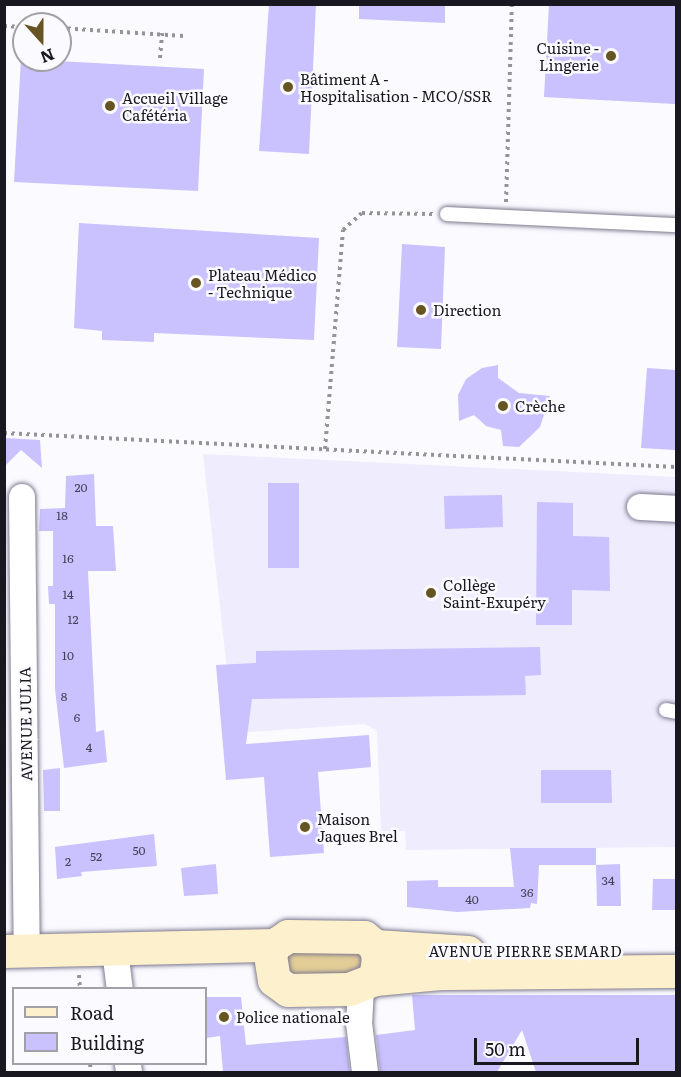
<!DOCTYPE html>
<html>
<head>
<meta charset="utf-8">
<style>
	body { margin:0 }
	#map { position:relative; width:681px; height:1077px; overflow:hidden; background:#fbfaff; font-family:Literata,serif }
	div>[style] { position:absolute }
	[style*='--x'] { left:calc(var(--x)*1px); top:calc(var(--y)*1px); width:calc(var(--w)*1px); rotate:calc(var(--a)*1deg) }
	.built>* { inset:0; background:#eeecfd }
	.green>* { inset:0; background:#e3ce98 }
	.building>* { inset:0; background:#cac1ff }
	.path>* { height:4px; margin-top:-2px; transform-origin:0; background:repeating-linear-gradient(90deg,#949399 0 3px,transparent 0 7.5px) }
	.roads { filter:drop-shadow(0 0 2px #7e7b8f) drop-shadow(0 0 2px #7e7b8f) }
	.service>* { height:14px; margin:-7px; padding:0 7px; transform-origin:7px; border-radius:7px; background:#fff }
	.minor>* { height:26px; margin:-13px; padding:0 13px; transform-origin:13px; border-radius:13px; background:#fff }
	.secondary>* { height:33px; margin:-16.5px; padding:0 16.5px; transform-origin:16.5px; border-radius:16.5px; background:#fdf0cc }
	.dots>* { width:16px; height:16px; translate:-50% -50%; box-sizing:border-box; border:3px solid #fbfaff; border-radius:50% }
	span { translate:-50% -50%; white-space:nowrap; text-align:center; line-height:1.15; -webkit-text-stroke:5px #fbfaff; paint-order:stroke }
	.number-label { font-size:12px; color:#454258 }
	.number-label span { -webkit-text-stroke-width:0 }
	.poi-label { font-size:15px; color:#191820 }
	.right { translate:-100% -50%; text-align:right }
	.left { translate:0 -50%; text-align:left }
	.street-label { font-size:15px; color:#191820 }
	.frame { position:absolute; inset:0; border:6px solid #191820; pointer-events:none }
	.legend { position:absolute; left:12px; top:987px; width:195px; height:78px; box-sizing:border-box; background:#fbfaff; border:2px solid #a1a0a6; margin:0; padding:8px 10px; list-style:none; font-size:18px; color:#191820 }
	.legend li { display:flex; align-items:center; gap:12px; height:30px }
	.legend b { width:30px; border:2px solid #a1a0a6 }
	.north { position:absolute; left:12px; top:12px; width:60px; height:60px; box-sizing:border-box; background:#fbfaff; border:2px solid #a1a0a6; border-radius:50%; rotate:159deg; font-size:16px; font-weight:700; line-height:24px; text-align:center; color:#191820 }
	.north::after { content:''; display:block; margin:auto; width:21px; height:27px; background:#665422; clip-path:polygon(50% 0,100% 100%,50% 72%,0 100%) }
	.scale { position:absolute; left:474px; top:1038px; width:165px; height:27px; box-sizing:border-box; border:3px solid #191820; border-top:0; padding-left:8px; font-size:18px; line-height:21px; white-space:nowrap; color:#191820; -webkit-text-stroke:4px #fbfaff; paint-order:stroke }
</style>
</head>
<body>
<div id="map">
	<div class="built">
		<div style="clip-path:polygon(203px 454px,676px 477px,676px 847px,406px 850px,405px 831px,381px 831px,377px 731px,365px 724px,234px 733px)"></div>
	</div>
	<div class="green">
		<div style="clip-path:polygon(293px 952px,358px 952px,364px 959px,357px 974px,290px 974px,285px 958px)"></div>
	</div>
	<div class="building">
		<div style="clip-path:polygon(269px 4px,316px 4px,309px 154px,259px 151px)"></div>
		<div style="clip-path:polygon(359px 4px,445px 4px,445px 23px,359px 19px)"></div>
		<div style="clip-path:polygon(549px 4px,676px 4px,675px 104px,544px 97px)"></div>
		<div style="clip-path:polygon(21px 59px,204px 69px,198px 191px,14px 182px)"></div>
		<div style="clip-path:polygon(79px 223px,319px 238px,314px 340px,154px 333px,154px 342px,102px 340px,102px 331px,74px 328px)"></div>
		<div style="clip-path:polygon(402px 244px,445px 247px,441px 349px,397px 347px)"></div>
		<div style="clip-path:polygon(498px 365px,498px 378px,519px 393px,550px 396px,540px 427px,519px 447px,503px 446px,501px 430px,486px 426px,474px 415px,459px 421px,458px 395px,466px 379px,482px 368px)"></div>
		<div style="clip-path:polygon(647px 368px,676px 370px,676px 450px,641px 448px)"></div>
		<div style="clip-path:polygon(4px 438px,40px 440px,42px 468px,21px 450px,4px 467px)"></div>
		<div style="clip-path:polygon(94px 474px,96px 526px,113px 526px,116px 571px,88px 571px,96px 732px,104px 730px,107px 762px,64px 768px,55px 689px,55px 604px,49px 604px,48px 586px,53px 586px,53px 531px,39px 531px,40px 509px,65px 508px,66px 476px)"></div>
		<div style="clip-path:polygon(268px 483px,299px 483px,299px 568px,268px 568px)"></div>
		<div style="clip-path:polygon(502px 495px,503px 527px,445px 529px,444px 496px)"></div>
		<div style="clip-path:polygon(537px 502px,573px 503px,573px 536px,609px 537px,610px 591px,572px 590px,572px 625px,536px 625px)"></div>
		<div style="clip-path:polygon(540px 647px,541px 675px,525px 676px,526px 695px,252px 699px,246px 744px,369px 735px,371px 767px,318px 772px,324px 853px,270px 857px,264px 777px,226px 780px,216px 665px,256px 663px,256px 651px)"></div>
		<div style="clip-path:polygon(60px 768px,60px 811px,44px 811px,43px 770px)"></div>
		<div style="clip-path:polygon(541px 770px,611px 770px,612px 803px,541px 803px)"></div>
		<div style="clip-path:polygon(154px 834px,157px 866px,81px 872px,82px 876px,57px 879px,55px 847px)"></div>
		<div style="clip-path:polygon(510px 848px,596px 848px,596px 865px,539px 865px,537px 904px,531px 903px,530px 908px,457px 912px,407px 907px,407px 881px,438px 880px,438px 887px,514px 887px)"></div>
		<div style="clip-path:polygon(216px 864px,218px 894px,184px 896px,181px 868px)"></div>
		<div style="clip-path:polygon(620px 864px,621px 906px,597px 906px,596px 865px)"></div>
		<div style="clip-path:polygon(653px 879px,676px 879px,676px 910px,652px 910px)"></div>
		<div style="clip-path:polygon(412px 995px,676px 995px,676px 1072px,536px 1072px,522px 1030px,497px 1072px,380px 1072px,376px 1035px,415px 1030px)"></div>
		<div style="clip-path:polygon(206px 997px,241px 997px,246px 1045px,346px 1037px,350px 1072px,223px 1072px,220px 1036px,206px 1038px)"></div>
	</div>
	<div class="path">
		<div style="--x:4;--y:26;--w:20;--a:3"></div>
		<div style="--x:60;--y:28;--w:124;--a:3.7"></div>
		<div style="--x:160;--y:58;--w:25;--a:-85"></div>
		<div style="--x:506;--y:202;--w:198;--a:-88.3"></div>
		<div style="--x:4;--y:433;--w:673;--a:2.9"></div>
		<div style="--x:325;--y:449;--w:220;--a:-85.3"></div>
		<div style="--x:343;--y:230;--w:25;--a:-42"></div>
		<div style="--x:362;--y:213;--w:71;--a:0.8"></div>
		<div style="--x:79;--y:975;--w:13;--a:86"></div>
		<div style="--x:90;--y:1064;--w:8;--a:83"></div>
	</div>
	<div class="roads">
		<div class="service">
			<div style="--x:447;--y:214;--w:229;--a:2.8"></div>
			<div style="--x:666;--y:710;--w:10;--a:11"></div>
		</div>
		<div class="minor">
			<div style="--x:22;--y:497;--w:454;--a:89.4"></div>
			<div style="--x:640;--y:507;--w:36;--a:3"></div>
			<div style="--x:115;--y:950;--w:38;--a:83"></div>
			<div style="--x:361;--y:987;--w:36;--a:93"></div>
			<div style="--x:359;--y:1023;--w:49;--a:83"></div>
			<div style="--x:128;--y:1064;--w:8;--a:83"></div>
		</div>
		<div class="secondary">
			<div style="--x:375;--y:946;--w:93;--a:3.7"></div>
			<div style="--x:4;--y:951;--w:270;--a:-1.3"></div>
			<div style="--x:375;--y:979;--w:21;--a:-82"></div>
			<div style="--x:378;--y:958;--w:12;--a:-104"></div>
			<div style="--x:375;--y:946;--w:14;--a:-141"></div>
			<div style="--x:364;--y:937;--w:76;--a:-179.2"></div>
			<div style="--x:288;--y:936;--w:17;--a:147"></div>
			<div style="--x:274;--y:945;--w:11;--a:112"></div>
			<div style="--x:270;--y:955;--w:25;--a:81"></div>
			<div style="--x:274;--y:980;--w:17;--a:36"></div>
			<div style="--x:288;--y:990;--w:61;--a:-0.9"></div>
			<div style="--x:349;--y:989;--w:28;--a:-21"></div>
			<div style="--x:375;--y:979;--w:65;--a:-5.3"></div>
			<div style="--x:440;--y:973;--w:236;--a:-0.5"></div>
		</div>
	</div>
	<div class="dots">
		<div style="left:611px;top:56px;background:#665422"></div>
		<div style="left:288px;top:87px;background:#665422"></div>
		<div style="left:110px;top:106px;background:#665422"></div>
		<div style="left:196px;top:283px;background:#665422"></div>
		<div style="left:421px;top:310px;background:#665422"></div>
		<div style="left:503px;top:406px;background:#665422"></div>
		<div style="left:431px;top:593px;background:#665422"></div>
		<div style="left:305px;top:827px;background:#665422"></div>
		<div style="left:224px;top:1017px;background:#665422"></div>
	</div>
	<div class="number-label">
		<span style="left:81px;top:488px">20</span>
		<span style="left:62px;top:516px">18</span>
		<span style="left:68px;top:559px">16</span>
		<span style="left:68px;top:595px">14</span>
		<span style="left:73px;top:620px">12</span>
		<span style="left:68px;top:656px">10</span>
		<span style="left:64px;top:697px">8</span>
		<span style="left:77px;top:718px">6</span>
		<span style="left:89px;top:748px">4</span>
		<span style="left:139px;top:851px">50</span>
		<span style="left:96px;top:857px">52</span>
		<span style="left:68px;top:862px">2</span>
		<span style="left:608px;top:881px">34</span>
		<span style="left:527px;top:893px">36</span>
		<span style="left:472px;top:900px">40</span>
	</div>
	<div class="poi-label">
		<span class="right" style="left:599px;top:56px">Cuisine -<br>Lingerie</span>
		<span class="left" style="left:300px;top:87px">Bâtiment A -<br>Hospitalisation - MCO/SSR</span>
		<span class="left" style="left:122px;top:106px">Accueil Village<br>Cafétéria</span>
		<span class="left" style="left:208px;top:283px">Plateau Médico<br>- Technique</span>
		<span class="left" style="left:433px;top:310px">Direction</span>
		<span class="left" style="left:515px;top:406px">Crèche</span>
		<span class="left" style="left:443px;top:593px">Collège<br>Saint-Exupéry</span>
		<span class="left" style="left:317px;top:827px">Maison<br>Jaques Brel</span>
		<span class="left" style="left:236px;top:1017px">Police nationale</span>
	</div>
	<div class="street-label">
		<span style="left:25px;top:724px;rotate:-91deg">AVENUE JULIA</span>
		<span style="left:525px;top:951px">AVENUE PIERRE SEMARD</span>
	</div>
	<div class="frame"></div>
	<ul class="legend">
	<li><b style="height:8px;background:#fdf0cc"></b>Road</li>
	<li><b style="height:16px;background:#cac1ff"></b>Building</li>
	</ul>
	<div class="north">N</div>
	<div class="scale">50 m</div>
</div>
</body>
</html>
